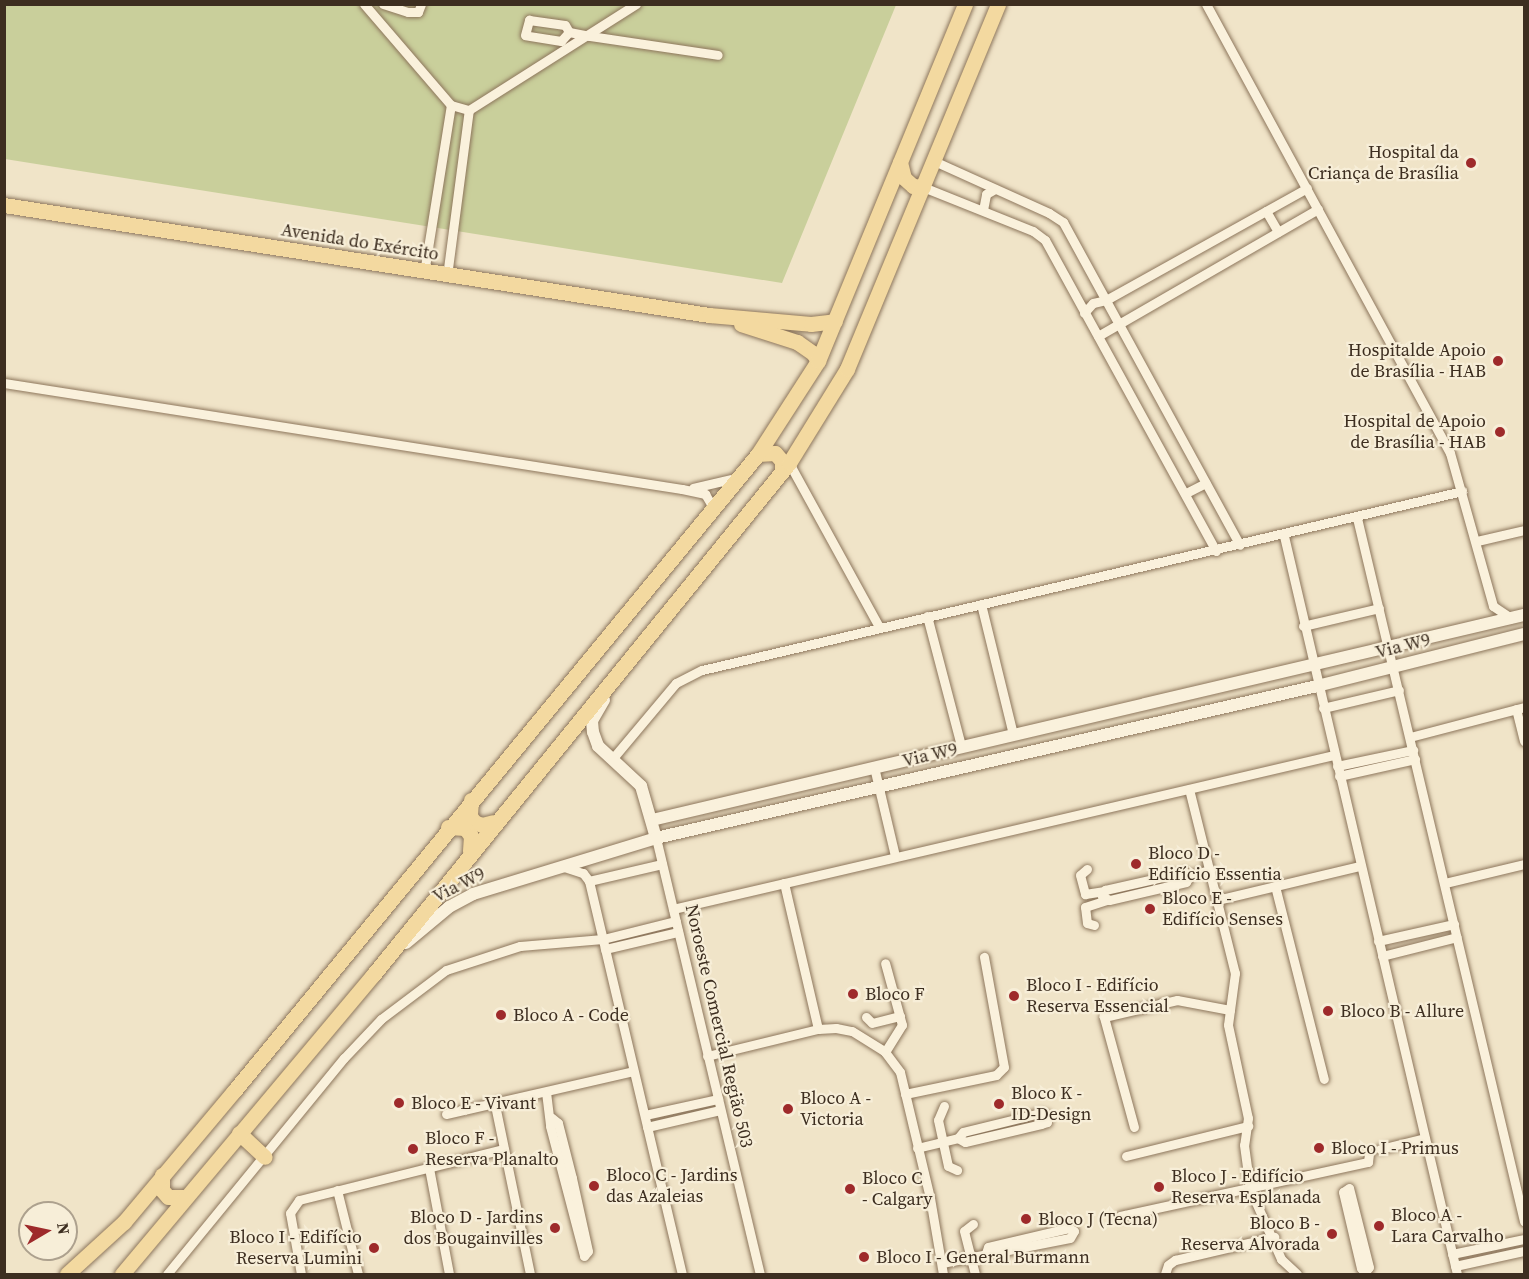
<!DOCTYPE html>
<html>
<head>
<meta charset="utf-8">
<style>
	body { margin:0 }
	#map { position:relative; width:1529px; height:1279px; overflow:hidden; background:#f0e4c8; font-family:"Source Serif 4",serif }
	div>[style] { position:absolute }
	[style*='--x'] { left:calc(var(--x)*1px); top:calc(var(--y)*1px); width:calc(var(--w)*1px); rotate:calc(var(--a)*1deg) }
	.green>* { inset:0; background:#c9cf9b }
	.roads { filter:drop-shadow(0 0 2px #8d765c) drop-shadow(0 0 2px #8d765c) }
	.minor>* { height:9px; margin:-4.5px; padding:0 4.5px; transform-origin:4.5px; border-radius:4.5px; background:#faf1dc }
	.tertiary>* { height:12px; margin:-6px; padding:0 6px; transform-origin:6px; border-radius:6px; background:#faf1dc }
	.primary>* { height:15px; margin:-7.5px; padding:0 7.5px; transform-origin:7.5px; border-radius:7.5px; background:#f3d9a0 }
	.dots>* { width:16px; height:16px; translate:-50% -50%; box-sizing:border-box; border:3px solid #f7eed8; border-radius:50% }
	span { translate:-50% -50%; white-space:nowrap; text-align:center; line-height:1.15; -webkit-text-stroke:4.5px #f7eed8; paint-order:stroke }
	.poi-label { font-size:18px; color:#3d2e20 }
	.right { translate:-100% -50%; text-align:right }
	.left { translate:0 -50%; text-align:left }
	.street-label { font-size:18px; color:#3d2e20 }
	.frame { position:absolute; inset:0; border:6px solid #3d2e20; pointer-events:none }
	.north { position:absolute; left:18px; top:1201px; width:60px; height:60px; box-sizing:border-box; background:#f7eed8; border:2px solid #ada18e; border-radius:50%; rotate:81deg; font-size:16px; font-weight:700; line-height:24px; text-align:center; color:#3d2e20 }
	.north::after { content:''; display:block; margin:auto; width:21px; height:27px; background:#9e2a2b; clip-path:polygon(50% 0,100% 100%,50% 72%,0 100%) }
</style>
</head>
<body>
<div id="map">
	<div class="green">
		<div style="clip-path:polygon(4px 5px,896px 5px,782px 283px,5px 159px)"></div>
	</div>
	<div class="roads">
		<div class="minor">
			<div style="--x:364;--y:4;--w:133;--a:49.3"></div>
			<div style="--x:451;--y:105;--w:19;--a:16"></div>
			<div style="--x:469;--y:110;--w:198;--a:-32.4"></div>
			<div style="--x:383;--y:4;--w:26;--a:18"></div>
			<div style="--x:408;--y:12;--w:10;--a:0"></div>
			<div style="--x:418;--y:12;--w:9;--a:-69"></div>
			<div style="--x:1206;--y:4;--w:511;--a:61.48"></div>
			<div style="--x:1450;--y:453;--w:159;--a:74.3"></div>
			<div style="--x:1493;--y:606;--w:22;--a:34"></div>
			<div style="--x:569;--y:32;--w:12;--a:132"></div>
			<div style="--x:561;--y:41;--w:36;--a:-171"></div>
			<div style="--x:525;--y:35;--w:16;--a:-75"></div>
			<div style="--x:529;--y:20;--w:36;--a:8"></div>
			<div style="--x:565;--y:25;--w:8;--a:60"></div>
			<div style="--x:569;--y:32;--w:21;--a:11"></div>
			<div style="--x:590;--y:36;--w:129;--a:8.4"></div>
			<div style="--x:934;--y:161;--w:126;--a:24.3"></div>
			<div style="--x:1049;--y:213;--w:17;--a:33"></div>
			<div style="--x:1063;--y:222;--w:368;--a:61.3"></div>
			<div style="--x:923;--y:187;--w:118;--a:21.8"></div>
			<div style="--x:1033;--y:231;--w:15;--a:37"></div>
			<div style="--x:1045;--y:240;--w:355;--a:61.2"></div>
			<div style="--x:983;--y:210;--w:16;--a:-79"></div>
			<div style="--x:986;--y:194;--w:10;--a:-29"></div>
			<div style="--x:1266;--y:211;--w:24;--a:60"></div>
			<div style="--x:424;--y:273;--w:170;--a:-80.9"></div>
			<div style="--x:447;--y:276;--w:167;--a:-82.5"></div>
			<div style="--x:1084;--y:313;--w:13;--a:-48"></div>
			<div style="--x:1093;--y:303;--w:13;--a:-13"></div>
			<div style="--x:1106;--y:300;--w:230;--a:-29.1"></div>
			<div style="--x:1098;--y:336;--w:254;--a:-30"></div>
			<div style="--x:4;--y:383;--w:686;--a:8.89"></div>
			<div style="--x:682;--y:489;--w:24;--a:12"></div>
			<div style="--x:705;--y:494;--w:12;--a:59"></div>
			<div style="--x:711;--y:504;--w:7;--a:98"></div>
			<div style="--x:789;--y:463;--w:187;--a:61.2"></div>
			<div style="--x:693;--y:488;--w:43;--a:-13.4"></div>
			<div style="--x:1186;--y:493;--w:22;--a:-27"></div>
			<div style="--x:1357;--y:518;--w:723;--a:76.64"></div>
			<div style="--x:1284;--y:536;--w:758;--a:76.81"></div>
			<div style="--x:1477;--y:541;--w:48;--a:-13.2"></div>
			<div style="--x:981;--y:604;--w:134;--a:76.2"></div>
			<div style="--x:927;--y:616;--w:134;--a:75.3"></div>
			<div style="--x:1303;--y:626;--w:78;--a:-13.3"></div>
			<div style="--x:1323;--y:708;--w:78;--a:-13.3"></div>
			<div style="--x:1516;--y:709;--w:33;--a:76"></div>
			<div style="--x:1410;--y:737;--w:118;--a:-14.7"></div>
			<div style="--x:613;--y:758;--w:98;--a:-50"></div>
			<div style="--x:676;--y:683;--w:29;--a:-27"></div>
			<div style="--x:702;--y:670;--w:781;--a:-13.25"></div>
			<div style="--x:1337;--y:766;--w:78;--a:-11.9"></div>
			<div style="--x:874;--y:767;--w:91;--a:76.7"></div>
			<div style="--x:1339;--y:776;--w:78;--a:-12.6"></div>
			<div style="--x:1189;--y:789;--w:190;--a:76"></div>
			<div style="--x:1235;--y:973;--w:52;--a:97.7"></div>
			<div style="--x:1228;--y:1025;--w:95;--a:77.9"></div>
			<div style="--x:1248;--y:1118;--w:27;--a:98"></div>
			<div style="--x:1244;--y:1145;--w:44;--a:82.2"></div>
			<div style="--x:1250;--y:1189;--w:77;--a:66.1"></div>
			<div style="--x:1281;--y:1259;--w:22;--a:43"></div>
			<div style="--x:656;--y:838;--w:448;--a:76.6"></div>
			<div style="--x:564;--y:867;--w:20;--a:18"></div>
			<div style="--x:583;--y:873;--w:10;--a:53"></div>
			<div style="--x:589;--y:881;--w:404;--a:76.7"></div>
			<div style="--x:1087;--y:869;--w:9;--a:139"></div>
			<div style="--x:1080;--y:875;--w:20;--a:75"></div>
			<div style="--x:1085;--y:894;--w:18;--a:-9"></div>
			<div style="--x:1190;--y:875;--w:8;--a:120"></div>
			<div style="--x:1186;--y:882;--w:79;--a:166.8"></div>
			<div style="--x:1109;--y:900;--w:8;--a:-150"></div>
			<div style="--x:1102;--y:896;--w:7;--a:-63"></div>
			<div style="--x:1105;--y:890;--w:81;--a:-12.8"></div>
			<div style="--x:1184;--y:872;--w:7;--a:27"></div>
			<div style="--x:1190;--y:875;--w:21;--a:-14"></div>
			<div style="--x:589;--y:881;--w:75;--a:-13.1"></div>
			<div style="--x:784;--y:883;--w:150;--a:76.9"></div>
			<div style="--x:1445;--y:883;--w:81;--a:-13.5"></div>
			<div style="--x:1275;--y:886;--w:199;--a:75.8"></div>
			<div style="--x:1217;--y:900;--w:147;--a:-13.4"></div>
			<div style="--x:673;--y:909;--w:679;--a:-13.11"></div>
			<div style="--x:1094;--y:925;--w:7;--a:-164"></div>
			<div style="--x:1087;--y:923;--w:16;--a:-97"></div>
			<div style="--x:1085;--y:907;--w:22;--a:-18"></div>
			<div style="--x:1378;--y:941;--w:78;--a:-12.6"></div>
			<div style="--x:605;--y:949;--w:75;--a:-13.1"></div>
			<div style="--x:1382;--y:956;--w:77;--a:-14.2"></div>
			<div style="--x:866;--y:1017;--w:8;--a:45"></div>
			<div style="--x:872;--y:1023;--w:29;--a:-14"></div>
			<div style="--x:885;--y:1052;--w:32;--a:-58"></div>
			<div style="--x:902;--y:1025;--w:64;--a:-105.3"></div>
			<div style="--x:707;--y:1056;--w:114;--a:-13.7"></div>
			<div style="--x:818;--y:1029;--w:18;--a:-3"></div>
			<div style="--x:836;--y:1028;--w:16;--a:11"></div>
			<div style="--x:852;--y:1031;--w:39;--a:32"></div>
			<div style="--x:885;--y:1052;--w:25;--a:53"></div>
			<div style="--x:900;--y:1072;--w:130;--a:76.6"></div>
			<div style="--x:930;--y:1198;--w:77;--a:80.3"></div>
			<div style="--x:546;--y:1092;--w:34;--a:83"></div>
			<div style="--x:550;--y:1126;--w:134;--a:75.3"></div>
			<div style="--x:584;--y:1256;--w:6;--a:-51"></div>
			<div style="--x:588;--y:1251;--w:75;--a:-102.4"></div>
			<div style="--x:572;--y:1178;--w:57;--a:-104.3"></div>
			<div style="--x:558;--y:1123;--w:8;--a:-140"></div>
			<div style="--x:905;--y:1094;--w:93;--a:-11.8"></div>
			<div style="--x:996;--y:1075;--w:11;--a:-45"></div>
			<div style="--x:1004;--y:1067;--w:112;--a:-100.3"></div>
			<div style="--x:495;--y:1105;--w:173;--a:78.3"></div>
			<div style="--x:944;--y:1106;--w:15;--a:113"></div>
			<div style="--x:938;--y:1120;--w:47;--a:77.7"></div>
			<div style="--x:948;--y:1166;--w:10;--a:24"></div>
			<div style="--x:446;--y:1114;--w:192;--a:-12.9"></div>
			<div style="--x:645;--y:1115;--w:75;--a:-12.4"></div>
			<div style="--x:647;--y:1127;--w:75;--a:-13.1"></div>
			<div style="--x:1134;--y:1127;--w:114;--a:-105.3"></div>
			<div style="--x:1104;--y:1017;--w:75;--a:-13.1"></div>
			<div style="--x:1177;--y:1000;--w:54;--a:10.7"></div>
			<div style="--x:917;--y:1148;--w:42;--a:-13.7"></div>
			<div style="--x:958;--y:1138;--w:8;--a:30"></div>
			<div style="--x:965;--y:1142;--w:78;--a:-13.3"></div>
			<div style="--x:1041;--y:1124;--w:6;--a:-18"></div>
			<div style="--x:1047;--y:1122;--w:7;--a:-90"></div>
			<div style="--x:1047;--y:1115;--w:7;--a:-164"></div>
			<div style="--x:1040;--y:1113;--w:79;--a:166.1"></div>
			<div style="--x:963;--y:1132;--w:8;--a:130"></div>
			<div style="--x:1380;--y:1149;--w:46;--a:-13.7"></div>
			<div style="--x:1126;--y:1156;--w:126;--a:-13.8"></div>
			<div style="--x:429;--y:1168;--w:108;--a:79.3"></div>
			<div style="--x:337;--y:1190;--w:87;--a:76"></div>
			<div style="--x:1120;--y:1216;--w:254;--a:-12.3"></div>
			<div style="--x:1368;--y:1162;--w:8;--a:-83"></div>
			<div style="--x:973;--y:1224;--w:11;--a:142"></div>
			<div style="--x:964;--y:1231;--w:44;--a:75.7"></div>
			<div style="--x:1452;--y:1254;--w:74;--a:-11.8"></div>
			<div style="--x:942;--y:1263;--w:130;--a:-11.1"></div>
			<div style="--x:1070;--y:1238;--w:8;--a:-60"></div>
			<div style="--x:1074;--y:1231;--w:6;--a:-149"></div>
			<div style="--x:1069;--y:1228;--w:83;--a:166.8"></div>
			<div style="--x:988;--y:1247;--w:6;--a:108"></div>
			<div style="--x:1455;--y:1266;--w:71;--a:-12.3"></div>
			<div style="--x:1365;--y:1272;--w:6;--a:-51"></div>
			<div style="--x:1369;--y:1267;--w:81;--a:-104.2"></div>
			<div style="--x:1349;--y:1188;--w:7;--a:146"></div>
			<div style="--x:1343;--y:1192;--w:78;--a:76.7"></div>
			<div style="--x:1361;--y:1268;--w:8;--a:50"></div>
			<div style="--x:167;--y:1274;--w:279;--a:-50.7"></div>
			<div style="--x:344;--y:1058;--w:54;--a:-46.5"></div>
			<div style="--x:381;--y:1019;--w:81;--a:-37"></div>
			<div style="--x:446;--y:970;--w:78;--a:-18"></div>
			<div style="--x:520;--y:946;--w:83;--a:-4.8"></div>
			<div style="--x:603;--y:939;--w:75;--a:-13.9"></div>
			<div style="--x:301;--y:1274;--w:62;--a:-100.2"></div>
			<div style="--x:290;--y:1213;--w:16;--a:-55"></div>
			<div style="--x:299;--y:1200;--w:211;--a:-14"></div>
			<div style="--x:1165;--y:1274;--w:9;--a:-72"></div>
			<div style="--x:1168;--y:1265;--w:9;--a:-36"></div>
			<div style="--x:1175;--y:1260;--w:102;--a:-13.1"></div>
		</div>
		<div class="tertiary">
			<div style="--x:604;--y:700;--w:24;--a:120"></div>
			<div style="--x:592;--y:721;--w:11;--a:85"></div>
			<div style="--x:593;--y:732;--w:15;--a:70"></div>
			<div style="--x:598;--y:746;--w:59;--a:42.9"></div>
			<div style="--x:641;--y:786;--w:54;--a:73.9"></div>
			<div style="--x:652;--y:820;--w:896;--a:-13.23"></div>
			<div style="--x:406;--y:943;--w:56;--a:-39.9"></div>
			<div style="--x:449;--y:907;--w:27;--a:-28"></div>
			<div style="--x:473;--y:894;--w:191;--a:-17"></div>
			<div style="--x:656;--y:838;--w:678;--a:-12.95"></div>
			<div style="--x:1317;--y:686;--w:213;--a:-14.1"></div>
		</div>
		<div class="primary">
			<div style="--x:900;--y:162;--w:16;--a:76"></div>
			<div style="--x:904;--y:178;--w:12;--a:42"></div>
			<div style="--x:913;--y:186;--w:10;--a:6"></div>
			<div style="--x:4;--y:205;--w:714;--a:8.87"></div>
			<div style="--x:709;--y:315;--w:102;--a:5"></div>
			<div style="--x:811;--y:324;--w:24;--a:-7"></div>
			<div style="--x:741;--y:324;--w:59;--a:17.8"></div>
			<div style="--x:797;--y:342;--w:19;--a:35"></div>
			<div style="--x:813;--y:353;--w:9;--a:58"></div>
			<div style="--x:758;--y:454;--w:17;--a:-3"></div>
			<div style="--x:775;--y:453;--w:11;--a:49"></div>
			<div style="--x:782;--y:461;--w:10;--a:90"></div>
			<div style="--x:471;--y:800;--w:16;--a:94"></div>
			<div style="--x:470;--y:816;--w:7;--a:56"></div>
			<div style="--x:474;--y:822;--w:9;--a:21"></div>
			<div style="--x:482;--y:825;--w:11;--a:-15"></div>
			<div style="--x:448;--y:827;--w:17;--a:3"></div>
			<div style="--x:465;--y:828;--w:10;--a:53"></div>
			<div style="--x:471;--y:836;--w:15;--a:94"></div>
			<div style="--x:239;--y:1133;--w:35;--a:43"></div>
			<div style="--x:162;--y:1175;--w:15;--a:90"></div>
			<div style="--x:162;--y:1190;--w:9;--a:49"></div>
			<div style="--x:168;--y:1197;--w:16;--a:0"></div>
			<div style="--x:67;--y:1274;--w:77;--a:-42.4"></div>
			<div style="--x:124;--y:1222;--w:171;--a:-50"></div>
			<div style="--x:234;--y:1091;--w:825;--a:-50.56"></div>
			<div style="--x:758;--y:454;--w:111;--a:-57.2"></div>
			<div style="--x:818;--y:361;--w:386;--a:-67.6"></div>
			<div style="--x:122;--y:1274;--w:390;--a:-50"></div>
			<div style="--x:373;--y:975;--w:660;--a:-50.91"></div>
			<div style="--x:789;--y:463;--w:110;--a:-58.3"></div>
			<div style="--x:847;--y:369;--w:395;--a:-67.5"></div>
		</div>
	</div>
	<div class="dots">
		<div style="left:1471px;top:163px;background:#9e2a2b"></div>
		<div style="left:1498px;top:361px;background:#9e2a2b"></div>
		<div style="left:1500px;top:432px;background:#9e2a2b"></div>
		<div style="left:1136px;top:864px;background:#9e2a2b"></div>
		<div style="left:1150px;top:909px;background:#9e2a2b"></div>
		<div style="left:853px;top:994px;background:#9e2a2b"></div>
		<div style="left:1014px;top:996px;background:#9e2a2b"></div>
		<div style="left:1328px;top:1011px;background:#9e2a2b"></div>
		<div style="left:501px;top:1015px;background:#9e2a2b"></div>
		<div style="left:399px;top:1103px;background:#9e2a2b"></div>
		<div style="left:999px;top:1104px;background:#9e2a2b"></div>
		<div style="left:788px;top:1109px;background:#9e2a2b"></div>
		<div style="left:1319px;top:1148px;background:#9e2a2b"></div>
		<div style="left:413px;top:1149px;background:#9e2a2b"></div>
		<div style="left:594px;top:1186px;background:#9e2a2b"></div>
		<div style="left:1159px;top:1187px;background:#9e2a2b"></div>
		<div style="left:850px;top:1189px;background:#9e2a2b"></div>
		<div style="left:1026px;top:1219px;background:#9e2a2b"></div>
		<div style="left:1379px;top:1226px;background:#9e2a2b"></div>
		<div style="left:555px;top:1228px;background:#9e2a2b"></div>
		<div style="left:1332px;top:1234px;background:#9e2a2b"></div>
		<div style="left:374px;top:1248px;background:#9e2a2b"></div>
		<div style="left:864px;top:1257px;background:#9e2a2b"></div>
	</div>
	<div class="poi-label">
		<span class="right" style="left:1459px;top:163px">Hospital da<br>Criança de Brasília</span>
		<span class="right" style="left:1486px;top:361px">Hospitalde Apoio<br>de Brasília - HAB</span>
		<span class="right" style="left:1486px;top:432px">Hospital de Apoio<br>de Brasília - HAB</span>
		<span class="left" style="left:1148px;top:864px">Bloco D -<br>Edifício Essentia</span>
		<span class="left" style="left:1162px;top:909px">Bloco E -<br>Edifício Senses</span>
		<span class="left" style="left:1026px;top:996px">Bloco I - Edifício<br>Reserva Essencial</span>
		<span class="left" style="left:865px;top:994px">Bloco F</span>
		<span class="left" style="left:1340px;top:1011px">Bloco B - Allure</span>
		<span class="left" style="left:513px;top:1015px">Bloco A - Code</span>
		<span class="left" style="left:1011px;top:1104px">Bloco K -<br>ID-Design</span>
		<span class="left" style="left:800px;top:1109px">Bloco A -<br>Victoria</span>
		<span class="left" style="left:411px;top:1103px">Bloco E - Vivant</span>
		<span class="left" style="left:425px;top:1149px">Bloco F -<br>Reserva Planalto</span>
		<span class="left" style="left:1331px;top:1148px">Bloco I - Primus</span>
		<span class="left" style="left:606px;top:1186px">Bloco C - Jardins<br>das Azaleias</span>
		<span class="left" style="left:1171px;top:1187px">Bloco J - Edifício<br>Reserva Esplanada</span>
		<span class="left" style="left:862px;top:1189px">Bloco C<br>- Calgary</span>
		<span class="left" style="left:1391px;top:1226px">Bloco A -<br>Lara Carvalho</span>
		<span class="right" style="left:543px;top:1228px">Bloco D - Jardins<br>dos Bougainvilles</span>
		<span class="left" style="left:1038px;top:1219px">Bloco J (Tecna)</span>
		<span class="right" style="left:1320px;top:1234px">Bloco B -<br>Reserva Alvorada</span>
		<span class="right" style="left:362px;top:1248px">Bloco I - Edifício<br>Reserva Lumini</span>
		<span class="left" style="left:876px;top:1257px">Bloco I - General Burmann</span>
	</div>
	<div class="street-label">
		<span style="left:360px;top:242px;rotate:9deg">Avenida do Exército</span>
		<span style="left:1403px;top:646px;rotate:-14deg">Via W9</span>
		<span style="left:930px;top:755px;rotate:-13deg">Via W9</span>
		<span style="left:459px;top:885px;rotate:-27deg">Via W9</span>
		<span style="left:719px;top:1026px;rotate:77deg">Noroeste Comercial Região 503</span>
	</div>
	<div class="frame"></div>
	<div class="north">N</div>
</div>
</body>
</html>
